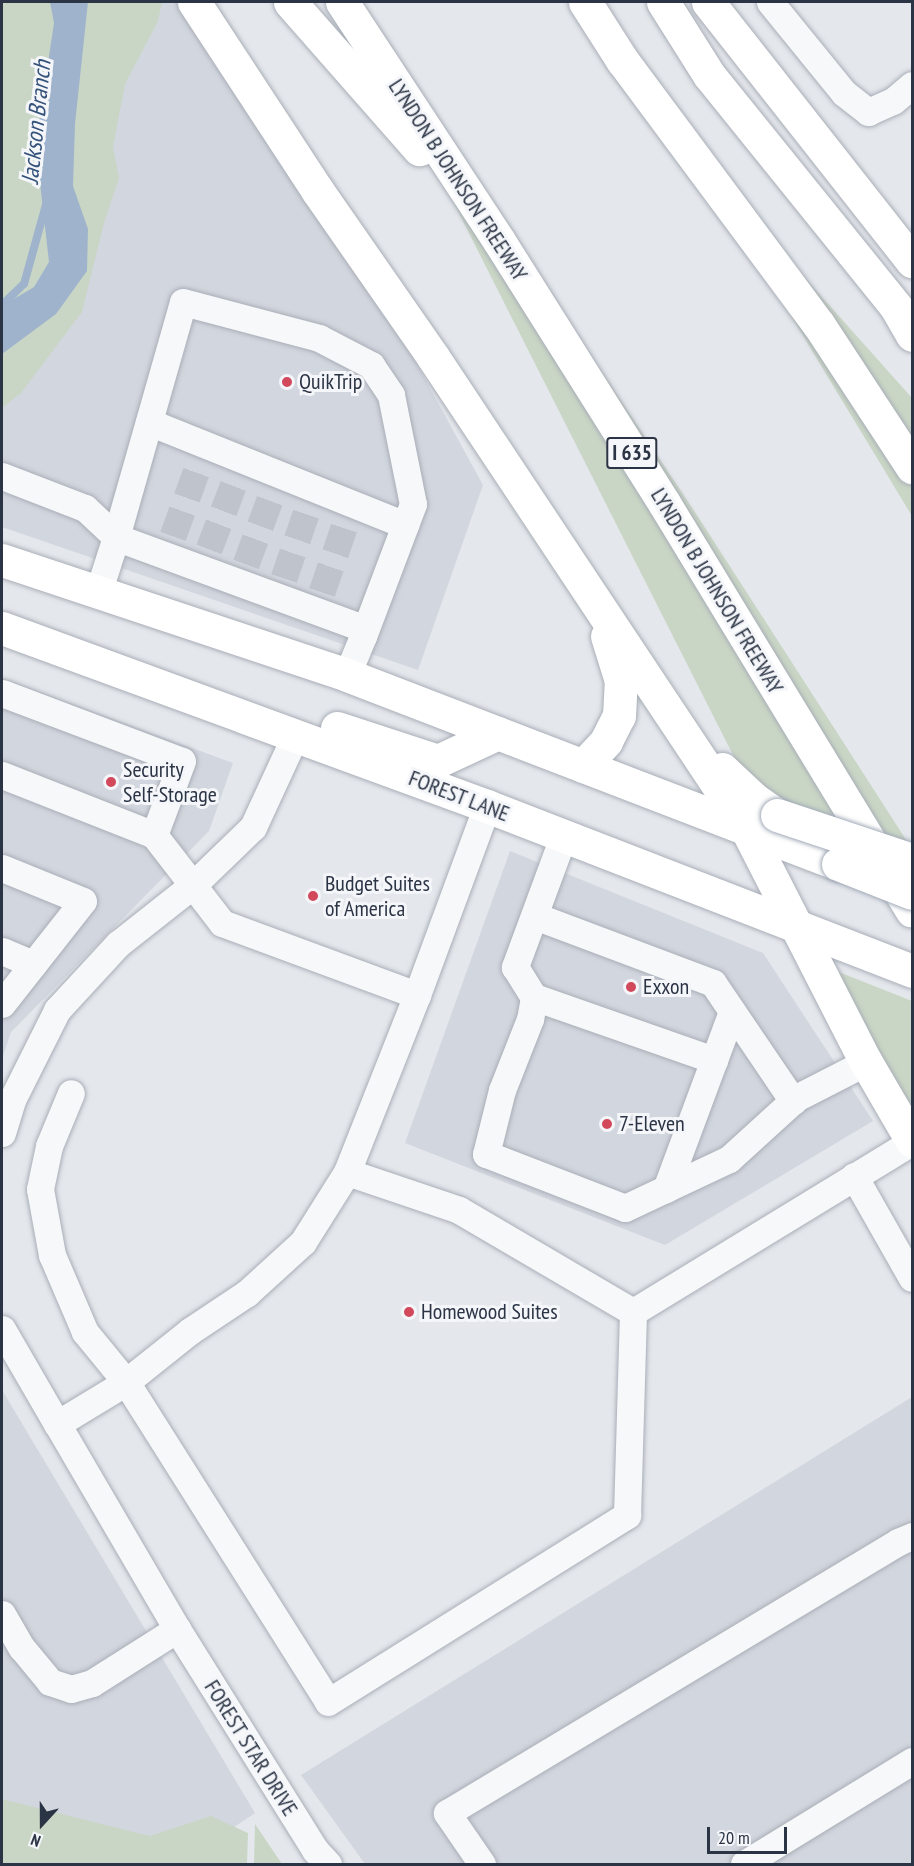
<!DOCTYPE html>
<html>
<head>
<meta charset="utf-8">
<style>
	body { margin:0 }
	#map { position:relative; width:914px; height:1866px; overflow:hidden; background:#e4e7ec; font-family:"PT Sans Narrow",sans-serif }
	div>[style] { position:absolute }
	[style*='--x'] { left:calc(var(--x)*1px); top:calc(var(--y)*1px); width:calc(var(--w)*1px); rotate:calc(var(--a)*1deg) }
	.built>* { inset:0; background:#d2d6de }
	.green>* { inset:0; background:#c9d6c5 }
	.water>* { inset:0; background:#9fb4cc }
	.stream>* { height:8px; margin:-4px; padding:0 4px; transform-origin:4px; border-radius:4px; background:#9fb4cc }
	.minor-tunnel>* { height:27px; margin-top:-13.5px; transform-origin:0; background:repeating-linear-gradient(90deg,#bfc3cb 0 27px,transparent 0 41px) }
	.roads { filter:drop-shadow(0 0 2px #a9aeb7) drop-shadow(0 0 2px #a9aeb7) }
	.minor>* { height:27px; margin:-13.5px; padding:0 13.5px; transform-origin:13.5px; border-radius:13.5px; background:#f7f8fa }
	.major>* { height:33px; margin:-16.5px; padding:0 16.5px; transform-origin:16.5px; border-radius:16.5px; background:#fff }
	.highway>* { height:33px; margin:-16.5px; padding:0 16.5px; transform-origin:16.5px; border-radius:16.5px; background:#fff }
	.bridges { filter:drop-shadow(0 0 2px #a3abb8) drop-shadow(0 0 2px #a3abb8) }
	.major-bridge>* { height:33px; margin:-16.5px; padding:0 16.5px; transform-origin:16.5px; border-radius:16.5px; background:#fff }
	.dots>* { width:16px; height:16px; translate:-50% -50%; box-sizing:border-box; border:3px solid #f4f6f9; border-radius:50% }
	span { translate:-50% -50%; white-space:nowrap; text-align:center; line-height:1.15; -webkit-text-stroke:6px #f4f6f9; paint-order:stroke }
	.shield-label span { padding:2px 4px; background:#f4f6f9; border:2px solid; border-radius:4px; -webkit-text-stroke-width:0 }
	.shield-label { font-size:21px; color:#2b3445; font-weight:700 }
	.street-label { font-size:22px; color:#2b3445 }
	.poi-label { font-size:22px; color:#2b3445 }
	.left { translate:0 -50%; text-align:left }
	.water-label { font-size:24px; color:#34527a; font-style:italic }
	.frame { position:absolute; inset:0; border:3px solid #2b3445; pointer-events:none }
	.north { position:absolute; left:12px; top:1794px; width:60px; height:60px; -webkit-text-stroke:4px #f4f6f9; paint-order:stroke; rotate:201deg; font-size:16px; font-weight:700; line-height:24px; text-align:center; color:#2b3445 }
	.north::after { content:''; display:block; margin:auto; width:21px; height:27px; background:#2b3445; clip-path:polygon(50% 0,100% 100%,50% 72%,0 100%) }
	.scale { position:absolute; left:707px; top:1827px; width:80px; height:27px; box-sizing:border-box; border:3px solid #2b3445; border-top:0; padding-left:8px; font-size:18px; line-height:21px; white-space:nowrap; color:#2b3445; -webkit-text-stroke:4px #f4f6f9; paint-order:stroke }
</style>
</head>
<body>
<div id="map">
	<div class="built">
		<div style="clip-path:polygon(2px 2px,215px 2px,241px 43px,483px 485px,418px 670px,2px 527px)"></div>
		<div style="clip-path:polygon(2px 678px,233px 763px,209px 831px,11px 1032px,2px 1059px)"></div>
		<div style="clip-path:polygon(510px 851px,763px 953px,873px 1121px,665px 1245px,405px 1143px)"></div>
		<div style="clip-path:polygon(2px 1390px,255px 1813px,179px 1864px,2px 1844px)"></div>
		<div style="clip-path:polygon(912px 1397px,912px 1864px,365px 1864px,301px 1775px)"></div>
	</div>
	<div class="green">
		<div style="clip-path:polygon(2px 2px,162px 2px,158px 21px,125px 84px,113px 147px,119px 178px,104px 223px,82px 312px,21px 393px,2px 408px)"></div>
		<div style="clip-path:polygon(352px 2px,356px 2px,693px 509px,912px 849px,772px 832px)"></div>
		<div style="clip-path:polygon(690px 149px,912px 398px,912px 516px)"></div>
		<div style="clip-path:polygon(826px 967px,912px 1001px,912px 1107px)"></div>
		<div style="clip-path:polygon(2px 1799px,150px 1836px,211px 1816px,248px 1833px,247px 1864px,2px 1864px)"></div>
		<div style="clip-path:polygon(255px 1824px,282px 1864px,254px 1864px)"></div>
	</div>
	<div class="water">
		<div style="clip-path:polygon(50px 2px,88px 2px,75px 124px,73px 186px,88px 229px,87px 271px,56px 314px,2px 354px,2px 306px,34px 287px,49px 262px,40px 183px,38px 129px,54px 23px)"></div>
	</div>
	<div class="stream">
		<div style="--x:2;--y:305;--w:30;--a:-44"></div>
		<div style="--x:24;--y:284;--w:86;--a:-74.5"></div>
	</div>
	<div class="minor-tunnel">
		<div style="--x:173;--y:536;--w:73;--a:-70.1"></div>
		<div style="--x:209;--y:549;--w:73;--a:-69.1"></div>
		<div style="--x:246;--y:564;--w:75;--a:-69.6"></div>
		<div style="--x:284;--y:578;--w:74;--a:-71.1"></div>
		<div style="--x:322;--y:592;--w:74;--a:-71.1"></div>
	</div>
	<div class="roads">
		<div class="minor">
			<div style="--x:770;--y:2;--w:117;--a:50.9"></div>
			<div style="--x:844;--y:93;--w:31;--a:38"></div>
			<div style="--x:868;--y:112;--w:27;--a:-24"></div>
			<div style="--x:893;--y:101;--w:25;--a:-40"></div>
			<div style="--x:149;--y:422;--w:276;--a:21.9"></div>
			<div style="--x:2;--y:476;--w:89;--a:21.1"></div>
			<div style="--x:85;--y:508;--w:42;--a:43.1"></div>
			<div style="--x:116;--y:537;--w:59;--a:107.8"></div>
			<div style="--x:347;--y:675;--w:42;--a:-67.7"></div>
			<div style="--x:363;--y:636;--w:9;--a:-108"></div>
			<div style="--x:360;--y:627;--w:260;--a:-159.8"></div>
			<div style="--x:116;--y:537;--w:244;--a:-74.1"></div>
			<div style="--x:183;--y:302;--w:141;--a:14.8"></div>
			<div style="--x:319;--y:338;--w:59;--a:27.4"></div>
			<div style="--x:371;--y:365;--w:36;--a:56"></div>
			<div style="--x:391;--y:395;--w:111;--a:78.6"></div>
			<div style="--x:413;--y:504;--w:141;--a:110.7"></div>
			<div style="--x:2;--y:693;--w:192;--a:20.7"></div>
			<div style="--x:182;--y:761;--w:79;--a:110.7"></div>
			<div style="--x:2;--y:775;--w:163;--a:21.5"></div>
			<div style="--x:154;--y:835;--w:111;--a:52.3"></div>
			<div style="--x:222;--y:923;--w:208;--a:20.3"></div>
			<div style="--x:417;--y:995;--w:202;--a:-69.7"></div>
			<div style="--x:563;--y:837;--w:139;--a:110.3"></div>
			<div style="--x:515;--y:967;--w:36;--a:58"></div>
			<div style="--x:534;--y:997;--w:22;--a:100"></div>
			<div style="--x:530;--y:1019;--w:76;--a:111.5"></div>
			<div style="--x:502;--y:1090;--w:66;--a:104"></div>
			<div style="--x:486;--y:1154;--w:149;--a:21.2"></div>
			<div style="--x:625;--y:1208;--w:115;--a:-25.2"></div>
			<div style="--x:729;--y:1159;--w:91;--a:-42.3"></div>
			<div style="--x:796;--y:1098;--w:79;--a:-27.2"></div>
			<div style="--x:2;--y:868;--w:87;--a:22.2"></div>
			<div style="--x:83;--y:901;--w:131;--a:128.2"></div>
			<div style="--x:535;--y:916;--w:190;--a:20.6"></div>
			<div style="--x:713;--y:983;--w:143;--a:55.9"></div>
			<div style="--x:2;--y:951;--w:34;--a:23"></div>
			<div style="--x:417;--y:995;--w:190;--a:111.6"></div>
			<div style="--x:347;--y:1172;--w:118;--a:18.7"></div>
			<div style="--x:459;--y:1210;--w:202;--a:30.4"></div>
			<div style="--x:633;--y:1312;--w:327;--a:-31.4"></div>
			<div style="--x:534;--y:997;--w:191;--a:19.3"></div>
			<div style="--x:2;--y:1133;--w:34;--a:-73"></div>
			<div style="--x:12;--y:1100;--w:101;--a:-63.4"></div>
			<div style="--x:57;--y:1010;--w:90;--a:-47.3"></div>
			<div style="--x:118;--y:944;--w:97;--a:-38.3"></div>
			<div style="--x:194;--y:884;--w:82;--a:-44"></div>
			<div style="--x:253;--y:827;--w:102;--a:-65.2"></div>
			<div style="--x:347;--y:1172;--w:83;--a:122.2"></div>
			<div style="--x:303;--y:1242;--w:76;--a:137.7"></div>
			<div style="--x:247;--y:1293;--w:69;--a:146.3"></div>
			<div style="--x:190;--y:1331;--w:82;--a:141.4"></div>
			<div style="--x:126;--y:1382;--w:378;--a:57.7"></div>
			<div style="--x:328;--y:1702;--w:353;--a:-32"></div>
			<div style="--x:627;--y:1515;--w:203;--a:-88.3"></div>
			<div style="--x:854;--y:1176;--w:117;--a:60.4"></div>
			<div style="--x:666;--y:1189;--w:189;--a:-69.6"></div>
			<div style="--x:2;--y:1329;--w:110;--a:59.9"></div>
			<div style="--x:57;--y:1424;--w:81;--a:-31.3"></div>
			<div style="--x:126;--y:1382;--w:65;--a:-129.4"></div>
			<div style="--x:85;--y:1332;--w:84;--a:-113.2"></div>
			<div style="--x:52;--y:1255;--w:67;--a:-100.3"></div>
			<div style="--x:40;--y:1189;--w:44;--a:-78.2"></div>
			<div style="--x:49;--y:1146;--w:57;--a:-67.5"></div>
			<div style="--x:2;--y:1614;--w:39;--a:60"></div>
			<div style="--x:22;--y:1648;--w:44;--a:50.5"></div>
			<div style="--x:50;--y:1682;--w:22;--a:18"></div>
			<div style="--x:71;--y:1689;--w:22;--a:-16"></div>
			<div style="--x:92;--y:1683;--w:101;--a:-32.4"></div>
			<div style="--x:177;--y:1629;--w:238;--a:-120.3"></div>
			<div style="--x:177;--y:1629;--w:261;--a:58"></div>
			<div style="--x:315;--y:1850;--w:19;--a:47"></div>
			<div style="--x:482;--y:1864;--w:62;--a:-124.5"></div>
			<div style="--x:447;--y:1813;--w:526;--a:-31"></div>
			<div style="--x:898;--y:1542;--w:15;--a:-23"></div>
			<div style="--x:744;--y:1864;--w:197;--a:-31.5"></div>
		</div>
		<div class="major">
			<div style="--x:194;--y:2;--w:225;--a:56.8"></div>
			<div style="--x:317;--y:190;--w:203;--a:55.2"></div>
			<div style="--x:433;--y:357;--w:566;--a:56.39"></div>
			<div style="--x:746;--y:828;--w:263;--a:62.9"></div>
			<div style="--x:866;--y:1062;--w:91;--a:59.8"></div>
			<div style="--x:708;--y:2;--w:330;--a:51.8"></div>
			<div style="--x:2;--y:560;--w:364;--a:18.4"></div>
			<div style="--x:347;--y:675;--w:526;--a:21.05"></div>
			<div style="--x:2;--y:628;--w:517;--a:20.15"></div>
			<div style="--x:487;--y:806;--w:456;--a:21.2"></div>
			<div style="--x:337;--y:728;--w:106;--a:18.1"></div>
			<div style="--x:438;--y:761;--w:66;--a:-25"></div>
			<div style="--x:583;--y:766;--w:34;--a:-47"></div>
			<div style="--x:606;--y:741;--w:28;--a:-63"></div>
			<div style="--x:619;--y:716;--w:35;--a:-87"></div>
			<div style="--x:621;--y:681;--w:47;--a:-107.3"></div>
			<div style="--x:722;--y:769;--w:44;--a:43.2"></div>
			<div style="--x:754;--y:799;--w:28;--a:35"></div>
		</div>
		<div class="highway">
			<div style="--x:290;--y:2;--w:196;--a:48.7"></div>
			<div style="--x:342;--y:2;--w:286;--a:56.7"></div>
			<div style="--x:499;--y:241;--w:310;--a:57.8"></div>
			<div style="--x:664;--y:503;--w:477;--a:58.7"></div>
			<div style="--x:585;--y:2;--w:69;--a:57.5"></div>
			<div style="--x:622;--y:60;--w:330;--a:53.4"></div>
			<div style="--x:819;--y:325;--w:170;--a:56.8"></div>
			<div style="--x:663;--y:2;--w:86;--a:57.8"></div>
			<div style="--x:709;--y:75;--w:298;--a:51.1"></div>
			<div style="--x:896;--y:307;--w:32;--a:60"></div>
		</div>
	</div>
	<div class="bridges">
		<div class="major-bridge">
			<div style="--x:777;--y:815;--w:142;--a:18.4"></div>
			<div style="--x:838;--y:864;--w:79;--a:21.4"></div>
		</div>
	</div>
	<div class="dots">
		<div style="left:287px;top:382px;background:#d1495b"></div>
		<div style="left:111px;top:782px;background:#d1495b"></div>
		<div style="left:313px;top:896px;background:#d1495b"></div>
		<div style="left:631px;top:987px;background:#d1495b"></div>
		<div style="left:607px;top:1124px;background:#d1495b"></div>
		<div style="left:409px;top:1312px;background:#d1495b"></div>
	</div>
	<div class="shield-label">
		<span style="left:632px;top:453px">I 635</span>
	</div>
	<div class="street-label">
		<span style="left:458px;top:180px;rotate:57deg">LYNDON B JOHNSON FREEWAY</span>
		<span style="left:717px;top:591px;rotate:59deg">LYNDON B JOHNSON FREEWAY</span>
		<span style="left:459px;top:796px;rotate:21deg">FOREST LANE</span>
		<span style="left:251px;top:1748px;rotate:58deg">FOREST STAR DRIVE</span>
	</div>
	<div class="poi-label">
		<span class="left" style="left:299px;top:382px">QuikTrip</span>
		<span class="left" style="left:123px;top:782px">Security<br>Self-Storage</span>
		<span class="left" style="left:325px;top:896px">Budget Suites<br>of America</span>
		<span class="left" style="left:643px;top:987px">Exxon</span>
		<span class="left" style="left:619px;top:1124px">7-Eleven</span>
		<span class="left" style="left:421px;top:1312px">Homewood Suites</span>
	</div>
	<div class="water-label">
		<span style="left:36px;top:122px;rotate:-84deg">Jackson Branch</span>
	</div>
	<div class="frame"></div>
	<div class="north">N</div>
	<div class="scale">20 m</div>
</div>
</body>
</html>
